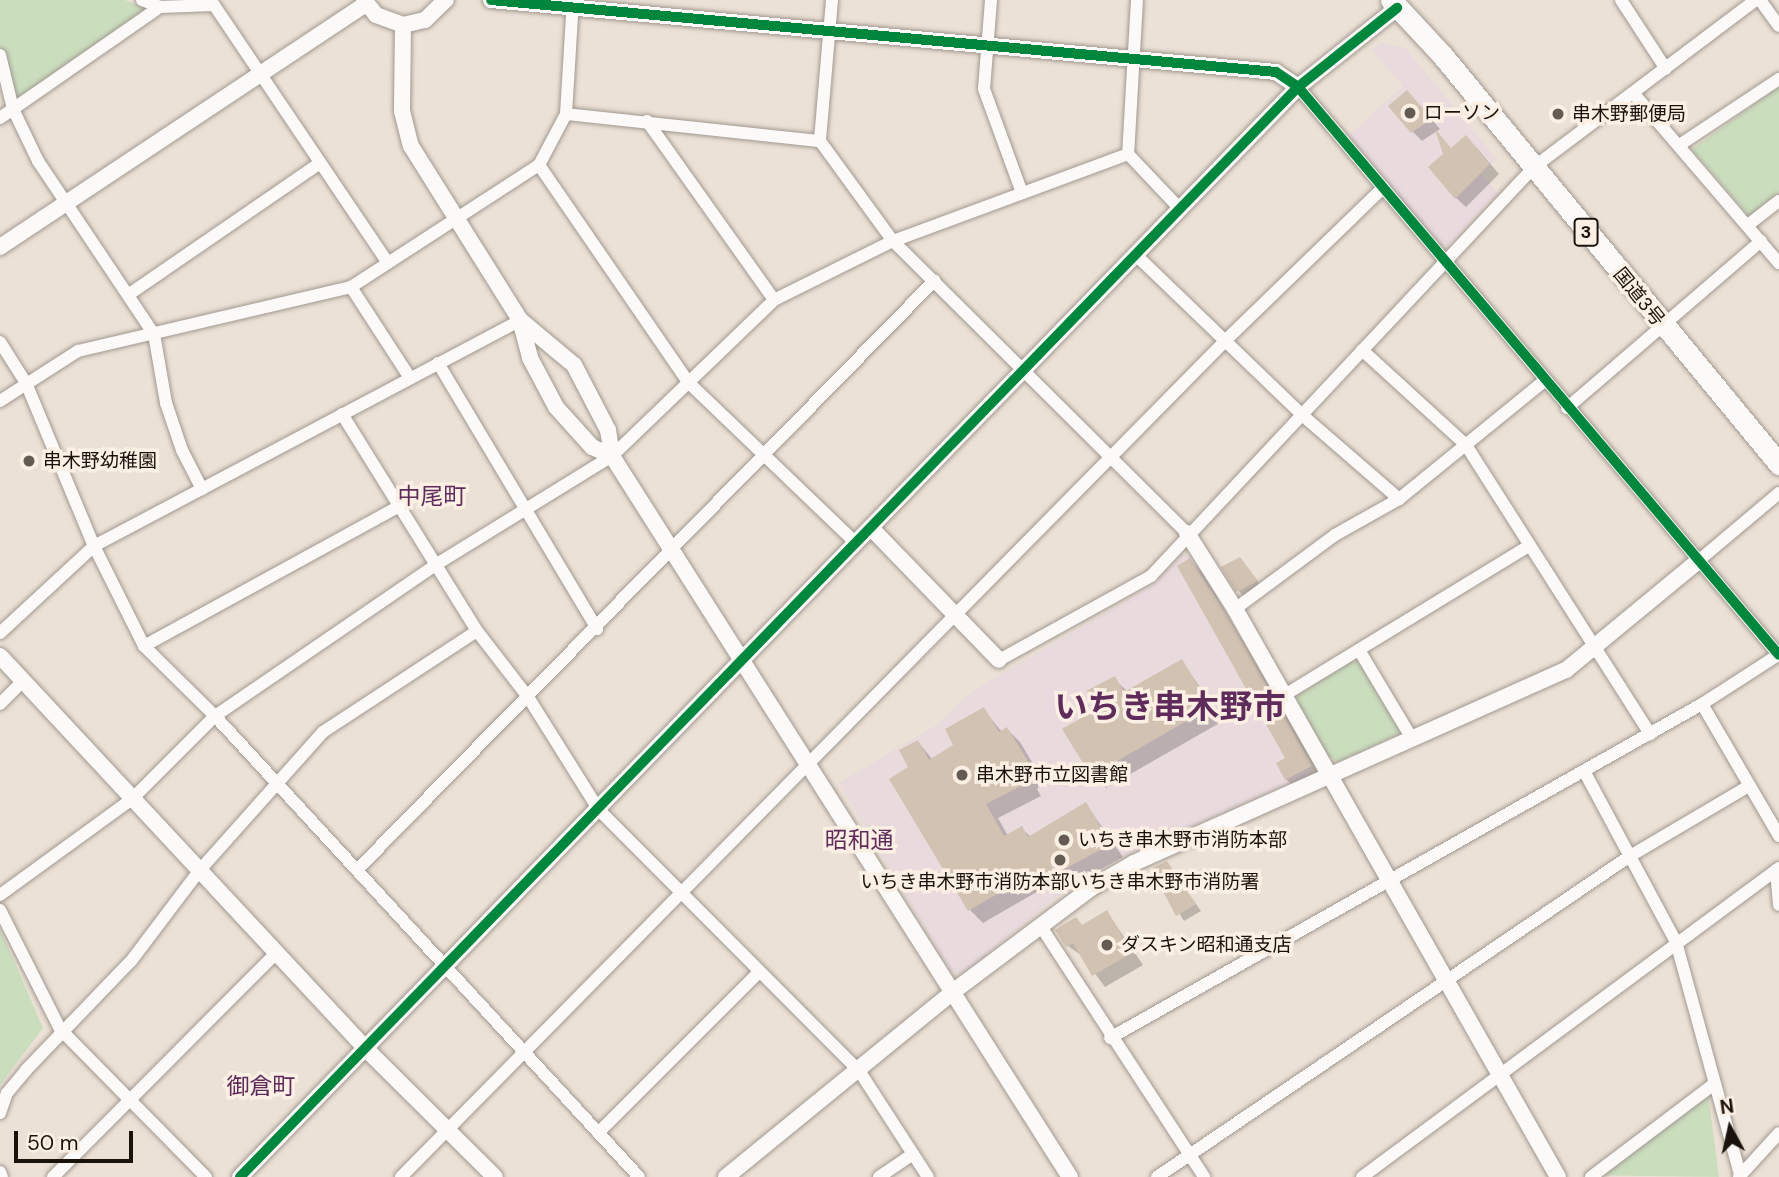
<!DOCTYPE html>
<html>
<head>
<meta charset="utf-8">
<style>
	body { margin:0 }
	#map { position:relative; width:1779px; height:1177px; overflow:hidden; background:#ece1d6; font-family:"DM Sans","Noto Sans JP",sans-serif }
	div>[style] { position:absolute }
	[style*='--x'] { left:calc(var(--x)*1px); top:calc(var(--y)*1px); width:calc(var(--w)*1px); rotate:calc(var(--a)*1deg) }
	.commercial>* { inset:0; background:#e9dade }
	.green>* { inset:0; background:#caddbd }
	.shadow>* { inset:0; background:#0003 }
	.building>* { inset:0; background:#d2c2b2 }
	.roads { filter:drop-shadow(0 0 2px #a19890) drop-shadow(0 0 2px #a19890) }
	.minor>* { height:12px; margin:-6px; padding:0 6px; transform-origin:6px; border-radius:6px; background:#fcfaf9 }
	.tertiary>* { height:16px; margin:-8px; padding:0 8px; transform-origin:8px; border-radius:8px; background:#fcfaf9 }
	.trunk>* { height:21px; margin:-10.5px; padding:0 10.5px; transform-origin:10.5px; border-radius:10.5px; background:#fcfaf9 }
	.cycleway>* { height:10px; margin:-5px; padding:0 5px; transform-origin:5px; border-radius:5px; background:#00873e }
	.dots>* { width:19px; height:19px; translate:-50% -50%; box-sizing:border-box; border:4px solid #fcefe3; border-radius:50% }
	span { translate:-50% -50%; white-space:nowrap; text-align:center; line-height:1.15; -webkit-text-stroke:7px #fcefe3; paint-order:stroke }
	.shield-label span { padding:2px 5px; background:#fcefe3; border:2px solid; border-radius:5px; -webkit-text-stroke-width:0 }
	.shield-label { font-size:18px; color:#1a130c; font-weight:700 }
	.poi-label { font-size:19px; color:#1a130c }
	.left { translate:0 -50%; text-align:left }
	.street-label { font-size:19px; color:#1a130c }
	.quarter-label { font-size:23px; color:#5f2b5b }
	.town-label { font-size:33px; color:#5f2b5b; font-weight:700 }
	.north { position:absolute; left:1695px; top:1093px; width:70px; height:70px; -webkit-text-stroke:5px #fcefe3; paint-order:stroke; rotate:352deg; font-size:19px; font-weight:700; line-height:28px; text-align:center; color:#1a130c }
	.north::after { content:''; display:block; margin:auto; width:24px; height:32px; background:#1a130c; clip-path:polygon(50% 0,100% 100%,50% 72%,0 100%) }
	.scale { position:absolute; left:14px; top:1131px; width:119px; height:32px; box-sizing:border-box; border:4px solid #1a130c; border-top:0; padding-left:9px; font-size:21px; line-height:24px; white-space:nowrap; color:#1a130c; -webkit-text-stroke:5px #fcefe3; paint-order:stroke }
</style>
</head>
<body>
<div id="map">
	<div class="commercial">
		<div style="clip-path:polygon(1382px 43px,1405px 48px,1497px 159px,1482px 175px,1498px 193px,1448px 245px,1438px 246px,1349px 135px,1403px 86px,1372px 50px)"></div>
		<div style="clip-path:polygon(1182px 555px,1194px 556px,1314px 769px,1311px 774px,1112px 862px,1056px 897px,963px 974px,950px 971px,839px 783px,940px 723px,965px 697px,988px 682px,1155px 584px)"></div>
	</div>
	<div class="green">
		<div style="clip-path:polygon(0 0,125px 0,150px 10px,18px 104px,0 55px)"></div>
		<div style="clip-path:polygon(1779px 87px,1779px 193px,1749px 216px,1692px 149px)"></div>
		<div style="clip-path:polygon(1352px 661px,1360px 663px,1400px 728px,1399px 734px,1338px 762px,1328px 756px,1296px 701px,1299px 694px)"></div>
		<div style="clip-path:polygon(0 929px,43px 1028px,0 1085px)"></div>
		<div style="clip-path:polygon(1708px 1094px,1719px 1177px,1581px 1175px)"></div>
	</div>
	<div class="shadow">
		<div style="clip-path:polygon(1417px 102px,1440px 129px,1422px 141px,1412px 131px)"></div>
		<div style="clip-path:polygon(1476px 147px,1499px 174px,1466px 207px,1456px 198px,1452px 149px)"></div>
		<div style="clip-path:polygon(1240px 559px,1263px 588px,1244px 597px,1238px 590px)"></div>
		<div style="clip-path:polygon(1190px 560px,1203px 573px,1324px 780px,1299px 792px,1286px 779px,1287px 759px)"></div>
		<div style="clip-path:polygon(1182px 661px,1223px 721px,1106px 788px,1092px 775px,1099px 710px,1114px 679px,1128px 692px)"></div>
		<div style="clip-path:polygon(983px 709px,1002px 732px,1007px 729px,1020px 742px,1044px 782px,1037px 789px,1041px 796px,998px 818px,1008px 836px,1021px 828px,1031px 837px,1086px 804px,1123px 857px,1058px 893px,1047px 886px,983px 923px,970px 910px,910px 767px,918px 742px,933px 760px,955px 746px)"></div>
		<div style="clip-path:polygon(1167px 863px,1201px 911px,1184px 921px,1153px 870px)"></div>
		<div style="clip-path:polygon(1107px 912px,1143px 965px,1105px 987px,1082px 956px,1068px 946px,1083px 926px)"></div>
	</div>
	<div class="building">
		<div style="clip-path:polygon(1407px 90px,1432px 119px,1411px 133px,1388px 106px)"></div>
		<div style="clip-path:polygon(1435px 129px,1451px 148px,1466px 135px,1490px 164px,1455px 199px,1428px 167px,1443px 154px)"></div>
		<div style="clip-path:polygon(1240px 557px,1258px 581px,1236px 592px,1221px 567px)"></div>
		<div style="clip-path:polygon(1190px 558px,1226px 614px,1312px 766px,1285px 780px,1276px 763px,1285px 758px,1177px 566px)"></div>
		<div style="clip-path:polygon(1182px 659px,1211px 707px,1091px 776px,1062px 729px,1097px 709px,1086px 691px,1115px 676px,1124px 692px)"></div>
		<div style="clip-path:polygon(984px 707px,999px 732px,1007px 727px,1032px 768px,1025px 775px,1029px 782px,986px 804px,1004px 836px,1022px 826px,1028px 837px,1086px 802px,1111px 844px,1043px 881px,1032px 874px,968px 911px,889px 779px,908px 767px,899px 750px,918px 740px,929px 760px,953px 745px,945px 729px)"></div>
		<div style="clip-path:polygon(1167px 861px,1196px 904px,1176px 916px,1151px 869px)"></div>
		<div style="clip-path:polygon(1107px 910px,1132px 953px,1092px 976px,1073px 943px,1066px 947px,1055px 930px,1076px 917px,1082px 925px)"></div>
	</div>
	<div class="roads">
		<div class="minor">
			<div style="--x:142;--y:0;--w:19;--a:21"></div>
			<div style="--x:160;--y:7;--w:54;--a:-2.1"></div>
			<div style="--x:832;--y:0;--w:142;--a:94.9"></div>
			<div style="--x:820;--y:141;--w:124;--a:53.9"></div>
			<div style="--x:893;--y:241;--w:414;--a:44.8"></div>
			<div style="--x:991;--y:0;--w:89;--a:94.5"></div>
			<div style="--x:984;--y:89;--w:111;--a:69.9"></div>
			<div style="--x:1137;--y:0;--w:154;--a:93.3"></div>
			<div style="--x:1128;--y:154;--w:76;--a:46.6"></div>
			<div style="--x:1621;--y:0;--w:82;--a:56.9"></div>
			<div style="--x:1760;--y:0;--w:32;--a:54"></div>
			<div style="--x:214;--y:5;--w:311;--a:56"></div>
			<div style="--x:0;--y:55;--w:56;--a:76.5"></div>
			<div style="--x:13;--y:109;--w:58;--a:64.3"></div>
			<div style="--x:38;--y:161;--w:208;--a:56.2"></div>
			<div style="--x:154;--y:334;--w:70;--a:80.1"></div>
			<div style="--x:166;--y:403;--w:50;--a:71.2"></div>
			<div style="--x:182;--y:450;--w:44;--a:62.9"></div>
			<div style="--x:1298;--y:87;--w:744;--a:49.74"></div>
			<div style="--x:1634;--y:94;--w:223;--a:49.4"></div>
			<div style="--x:566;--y:114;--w:255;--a:6.1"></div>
			<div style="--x:0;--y:118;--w:195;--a:-34.8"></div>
			<div style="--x:647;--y:121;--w:219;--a:54.6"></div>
			<div style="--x:1681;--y:144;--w:118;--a:-33.6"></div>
			<div style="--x:539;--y:165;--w:263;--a:55.5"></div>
			<div style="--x:688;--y:382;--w:234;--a:43.8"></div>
			<div style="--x:1748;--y:225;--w:39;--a:-38"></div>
			<div style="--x:1137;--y:256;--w:228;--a:43.9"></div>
			<div style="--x:1301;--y:414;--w:130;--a:40.9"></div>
			<div style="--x:351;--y:287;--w:108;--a:57"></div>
			<div style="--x:128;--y:295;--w:233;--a:-34.5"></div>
			<div style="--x:0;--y:342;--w:49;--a:57.6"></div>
			<div style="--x:26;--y:383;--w:177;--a:67.4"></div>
			<div style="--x:94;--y:546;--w:112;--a:63.4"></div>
			<div style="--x:144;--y:646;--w:100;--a:44.6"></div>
			<div style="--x:215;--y:716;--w:626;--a:47.39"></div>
			<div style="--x:1362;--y:350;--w:141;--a:42.4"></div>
			<div style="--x:1466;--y:445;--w:343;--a:57.5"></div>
			<div style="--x:438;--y:363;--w:310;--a:59.1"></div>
			<div style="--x:0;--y:401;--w:93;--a:-32.7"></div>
			<div style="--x:78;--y:351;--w:280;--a:-13.2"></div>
			<div style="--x:351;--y:287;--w:224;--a:-33"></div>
			<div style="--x:539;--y:165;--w:58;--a:-62.1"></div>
			<div style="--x:566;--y:114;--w:114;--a:-86.5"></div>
			<div style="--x:1567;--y:408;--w:256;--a:-40.7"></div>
			<div style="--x:342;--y:414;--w:256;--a:58.1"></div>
			<div style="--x:477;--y:631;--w:83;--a:52.3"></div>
			<div style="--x:528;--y:697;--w:133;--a:57.9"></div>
			<div style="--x:599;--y:810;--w:370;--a:45.1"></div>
			<div style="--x:860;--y:1072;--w:125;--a:57.1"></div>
			<div style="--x:1697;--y:562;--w:107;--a:-40.1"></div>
			<div style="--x:1235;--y:609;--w:124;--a:-36.5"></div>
			<div style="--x:1335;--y:535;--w:73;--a:-29.4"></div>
			<div style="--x:1399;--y:499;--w:187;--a:-39.1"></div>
			<div style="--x:0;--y:633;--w:128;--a:-42.8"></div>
			<div style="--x:94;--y:546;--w:482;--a:-27.9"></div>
			<div style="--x:144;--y:646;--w:294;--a:-28.7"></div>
			<div style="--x:1359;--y:650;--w:101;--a:59.1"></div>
			<div style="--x:999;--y:660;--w:174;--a:-28.9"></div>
			<div style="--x:1151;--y:576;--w:560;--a:-46.88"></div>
			<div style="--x:1534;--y:167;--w:278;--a:-37"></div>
			<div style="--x:1283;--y:696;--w:289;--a:-31.4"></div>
			<div style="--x:0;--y:704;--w:31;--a:-45"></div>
			<div style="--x:1702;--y:704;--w:153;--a:59.7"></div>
			<div style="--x:1584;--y:771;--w:194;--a:61.7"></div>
			<div style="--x:1676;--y:942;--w:242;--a:74.6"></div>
			<div style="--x:357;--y:870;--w:825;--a:-45.59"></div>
			<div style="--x:1776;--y:870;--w:35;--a:85"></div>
			<div style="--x:0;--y:895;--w:163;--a:-36"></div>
			<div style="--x:132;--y:799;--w:117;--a:-45"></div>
			<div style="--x:215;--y:716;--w:269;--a:-34.4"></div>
			<div style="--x:437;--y:564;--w:206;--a:-31.7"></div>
			<div style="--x:612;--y:456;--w:225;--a:-43.9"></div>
			<div style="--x:774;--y:300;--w:133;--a:-26.4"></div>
			<div style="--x:893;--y:241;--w:251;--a:-20.3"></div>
			<div style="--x:0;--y:910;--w:133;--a:63.2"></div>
			<div style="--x:60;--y:1029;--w:208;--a:45.4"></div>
			<div style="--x:1040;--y:925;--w:301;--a:56.9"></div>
			<div style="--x:1110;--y:1038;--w:680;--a:-29.43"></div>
			<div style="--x:1702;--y:704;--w:90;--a:-32.8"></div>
			<div style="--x:0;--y:1113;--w:21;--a:-71"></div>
			<div style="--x:7;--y:1093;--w:30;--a:-50"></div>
			<div style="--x:26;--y:1070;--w:151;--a:-46.1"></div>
			<div style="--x:131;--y:961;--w:113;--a:-52.9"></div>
			<div style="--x:199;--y:871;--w:186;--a:-48.3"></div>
			<div style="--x:323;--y:732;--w:184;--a:-33.3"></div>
			<div style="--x:598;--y:1133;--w:226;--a:-45"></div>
			<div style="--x:0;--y:1172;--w:5;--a:68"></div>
			<div style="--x:53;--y:1177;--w:316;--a:-45.1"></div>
			<div style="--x:401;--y:1177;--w:1175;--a:-45.41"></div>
			<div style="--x:1226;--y:340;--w:219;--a:-44.1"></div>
			<div style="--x:879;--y:1177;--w:41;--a:-34.1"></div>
			<div style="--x:1157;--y:1177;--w:572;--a:-34.16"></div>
			<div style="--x:1630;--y:856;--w:138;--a:-30.5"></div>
			<div style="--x:1362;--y:1177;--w:519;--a:-36.54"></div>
			<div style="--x:1591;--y:1177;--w:154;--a:-37.1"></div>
			<div style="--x:1739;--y:1177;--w:59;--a:-47.7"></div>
		</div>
		<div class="tertiary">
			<div style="--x:364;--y:0;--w:19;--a:51"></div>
			<div style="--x:376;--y:15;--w:29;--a:20"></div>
			<div style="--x:403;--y:25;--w:23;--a:-13"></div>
			<div style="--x:425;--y:20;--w:29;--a:-44"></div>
			<div style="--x:491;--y:0;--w:788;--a:5.24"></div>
			<div style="--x:1276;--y:72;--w:27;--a:34"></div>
			<div style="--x:403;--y:25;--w:86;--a:90.7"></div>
			<div style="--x:402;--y:111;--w:36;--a:76"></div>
			<div style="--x:411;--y:146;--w:205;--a:57.9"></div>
			<div style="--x:520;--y:320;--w:39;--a:75"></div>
			<div style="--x:530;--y:358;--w:55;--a:62"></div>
			<div style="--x:556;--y:407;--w:54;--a:48"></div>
			<div style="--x:592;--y:447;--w:22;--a:24"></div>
			<div style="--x:0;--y:247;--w:439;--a:-33.6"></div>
			<div style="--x:520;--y:320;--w:70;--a:39.8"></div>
			<div style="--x:574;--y:365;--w:73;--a:62.4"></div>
			<div style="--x:608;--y:430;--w:26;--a:81"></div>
			<div style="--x:612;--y:456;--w:854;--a:57.58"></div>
			<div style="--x:872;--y:529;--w:182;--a:45.9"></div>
			<div style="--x:1187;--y:533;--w:90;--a:57.7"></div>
			<div style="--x:1235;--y:609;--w:653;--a:60.37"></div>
			<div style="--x:0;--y:656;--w:538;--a:47.03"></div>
			<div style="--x:367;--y:1050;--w:180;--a:44.8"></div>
			<div style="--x:240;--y:1177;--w:1519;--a:-45.85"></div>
			<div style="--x:1298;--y:87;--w:127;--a:-38.6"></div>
			<div style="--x:726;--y:1177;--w:289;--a:-39.2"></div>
			<div style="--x:950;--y:994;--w:176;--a:-36.9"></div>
			<div style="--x:1091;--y:888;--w:50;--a:-30.2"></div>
			<div style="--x:1134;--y:863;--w:473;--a:-24.1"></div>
			<div style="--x:1566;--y:670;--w:170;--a:-39.5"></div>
		</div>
		<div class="trunk">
			<div style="--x:1391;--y:0;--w:76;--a:47.1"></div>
			<div style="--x:1443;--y:56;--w:529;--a:50.53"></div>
		</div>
	</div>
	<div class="cycleway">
		<div style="--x:491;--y:0;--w:788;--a:5.24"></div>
		<div style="--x:1276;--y:72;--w:27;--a:34"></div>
		<div style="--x:1298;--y:87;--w:744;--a:49.74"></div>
		<div style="--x:240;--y:1177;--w:1519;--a:-45.85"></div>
		<div style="--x:1298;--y:87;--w:127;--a:-38.6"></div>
	</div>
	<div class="dots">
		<div style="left:1410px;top:113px;background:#645b53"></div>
		<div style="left:1558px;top:114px;background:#645b53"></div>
		<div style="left:29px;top:461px;background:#645b53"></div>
		<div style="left:962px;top:775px;background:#645b53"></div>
		<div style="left:1064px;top:840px;background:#645b53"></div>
		<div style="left:1060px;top:860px;background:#645b53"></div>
		<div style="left:1107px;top:945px;background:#645b53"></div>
	</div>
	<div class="shield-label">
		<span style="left:1586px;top:232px">3</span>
	</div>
	<div class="poi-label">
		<span class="left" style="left:1424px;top:113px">ローソン</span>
		<span class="left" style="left:1572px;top:114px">串木野郵便局</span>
		<span class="left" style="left:43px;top:461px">串木野幼稚園</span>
		<span class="left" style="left:976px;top:775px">串木野市立図書館</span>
		<span class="left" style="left:1078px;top:840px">いちき串木野市消防本部</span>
		<span style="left:1060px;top:882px">いちき串木野市消防本部いちき串木野市消防署</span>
		<span class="left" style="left:1121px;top:945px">ダスキン昭和通支店</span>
	</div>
	<div class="street-label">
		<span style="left:1639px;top:297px;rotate:51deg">国道3号</span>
	</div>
	<div class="quarter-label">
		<span style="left:432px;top:496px">中尾町</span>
		<span style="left:859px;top:840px">昭和通</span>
		<span style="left:261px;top:1086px">御倉町</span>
	</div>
	<div class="town-label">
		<span style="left:1170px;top:707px">いちき串木野市</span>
	</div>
	<div class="north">N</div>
	<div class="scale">50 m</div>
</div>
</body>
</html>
